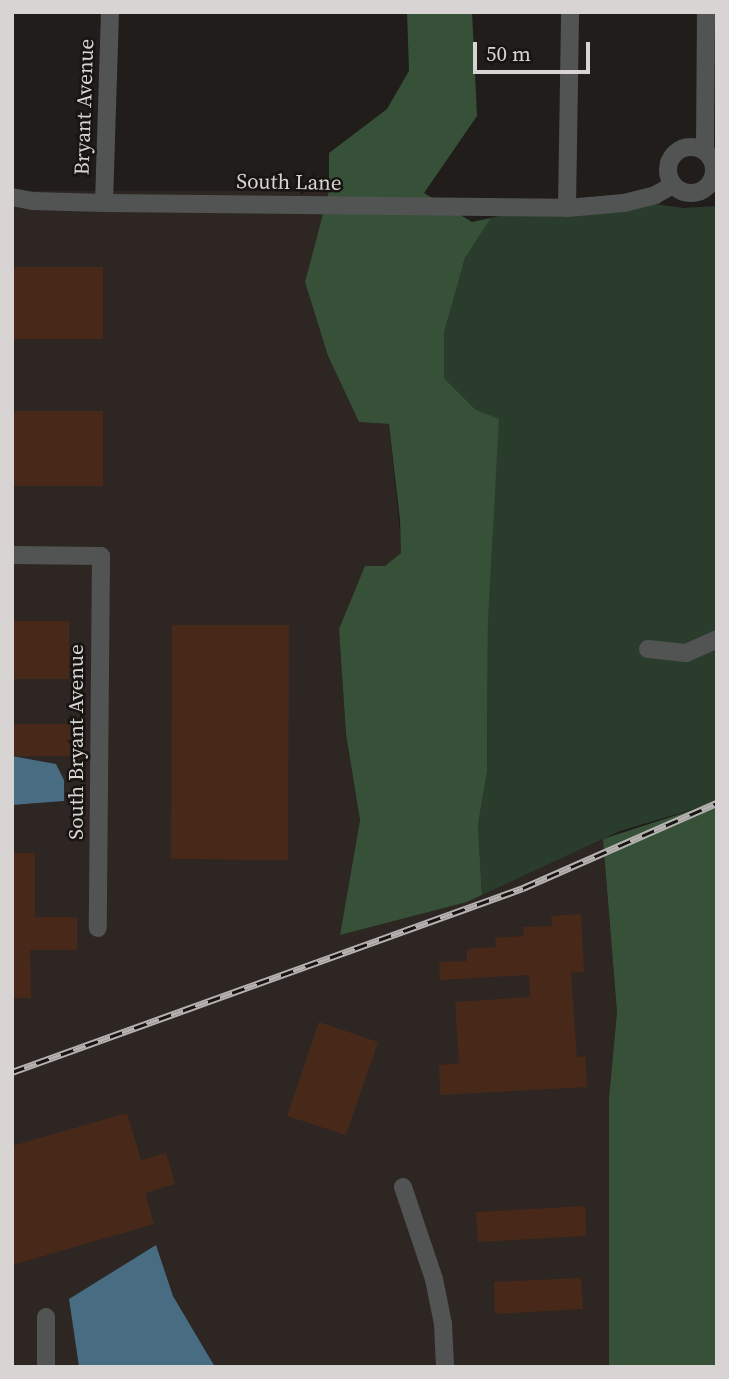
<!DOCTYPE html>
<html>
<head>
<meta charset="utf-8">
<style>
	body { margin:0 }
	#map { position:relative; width:729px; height:1379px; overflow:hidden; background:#211d1b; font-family:"Source Serif 4",serif }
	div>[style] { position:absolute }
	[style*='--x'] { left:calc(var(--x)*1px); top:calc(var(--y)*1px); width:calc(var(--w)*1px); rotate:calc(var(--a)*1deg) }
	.built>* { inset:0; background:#2e2622 }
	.green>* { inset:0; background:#2a3c2b }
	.forest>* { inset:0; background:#365138 }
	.water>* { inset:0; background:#486c81 }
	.building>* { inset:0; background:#482919 }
	.street>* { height:18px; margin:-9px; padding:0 9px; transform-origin:9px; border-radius:9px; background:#525454 }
	.street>.ring { margin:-9px; padding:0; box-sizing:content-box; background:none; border:18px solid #525454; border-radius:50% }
	.rail>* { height:7px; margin-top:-3.5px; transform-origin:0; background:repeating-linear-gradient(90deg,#181412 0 13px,#b5b2b1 0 26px); box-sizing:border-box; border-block:2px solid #b5b2b1 }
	span { translate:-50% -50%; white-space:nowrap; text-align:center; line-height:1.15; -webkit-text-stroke:5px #181412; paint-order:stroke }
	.street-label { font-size:21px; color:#d7d4d3 }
	.frame { position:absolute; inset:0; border:14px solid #d7d4d3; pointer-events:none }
	.scale { position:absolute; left:473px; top:42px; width:117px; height:32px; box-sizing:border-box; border:4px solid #d7d4d3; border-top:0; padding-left:9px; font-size:21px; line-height:24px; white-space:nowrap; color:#d7d4d3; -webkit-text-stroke:5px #181412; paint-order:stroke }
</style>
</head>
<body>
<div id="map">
	<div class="built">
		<div style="clip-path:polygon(12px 191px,329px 191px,305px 282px,328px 356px,359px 422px,389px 424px,402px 553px,385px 566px,366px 566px,339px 629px,346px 734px,360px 820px,340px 935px,467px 902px,603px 839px,617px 1012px,609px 1098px,609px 1367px,215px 1367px,173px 1296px,156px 1246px,69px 1299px,79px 1367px,12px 1367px,12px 805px,64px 801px,64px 781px,56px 764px,12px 756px)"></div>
	</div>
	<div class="green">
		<div style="clip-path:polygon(601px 197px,684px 208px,717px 206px,717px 802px,620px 831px,482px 895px,478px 825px,487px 772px,488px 620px,476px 410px,444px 378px,444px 333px,465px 258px,491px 218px,558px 201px)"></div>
	</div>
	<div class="forest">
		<div style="clip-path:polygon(407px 12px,472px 12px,477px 116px,424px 193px,472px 222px,491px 218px,465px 258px,444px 333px,444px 378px,476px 410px,499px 419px,488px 620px,487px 772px,478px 825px,482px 895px,467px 902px,340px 935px,360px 820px,346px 734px,339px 629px,365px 566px,385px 566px,401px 553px,400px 520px,389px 424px,359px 422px,328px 356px,305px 282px,329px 191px,329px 153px,387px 109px,409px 71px)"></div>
		<div style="clip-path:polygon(717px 802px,717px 1367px,609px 1367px,609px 1098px,617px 1012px,603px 839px)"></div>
	</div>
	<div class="water">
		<div style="clip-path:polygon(12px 756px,56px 764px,64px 780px,64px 801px,12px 805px)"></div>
		<div style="clip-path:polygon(156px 1245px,173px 1296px,215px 1367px,79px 1367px,69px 1299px)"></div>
	</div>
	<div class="building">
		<div style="clip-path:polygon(12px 267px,103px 267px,103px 339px,12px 339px)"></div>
		<div style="clip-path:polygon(12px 411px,103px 411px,103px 486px,12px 486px)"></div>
		<div style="clip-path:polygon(12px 621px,69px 621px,69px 679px,12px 679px)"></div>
		<div style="clip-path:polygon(172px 625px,289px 625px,288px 860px,171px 859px)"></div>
		<div style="clip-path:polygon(12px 724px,70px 724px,70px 756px,12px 756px)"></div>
		<div style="clip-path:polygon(12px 853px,35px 853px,35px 917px,77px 917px,77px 950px,30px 950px,31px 998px,12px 998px)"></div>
		<div style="clip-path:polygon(581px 914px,584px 972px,571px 973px,577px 1057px,585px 1056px,587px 1087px,440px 1095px,439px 1065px,459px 1063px,455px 1002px,530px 997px,529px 975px,440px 980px,439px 962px,467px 961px,467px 949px,496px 947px,495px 938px,524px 936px,523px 927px,552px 926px,551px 916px)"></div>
		<div style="clip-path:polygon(319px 1022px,378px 1042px,346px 1135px,287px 1116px)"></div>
		<div style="clip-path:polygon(127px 1113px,141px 1160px,166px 1153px,175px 1184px,145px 1193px,154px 1224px,12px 1265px,12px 1146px)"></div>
		<div style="clip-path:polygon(585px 1206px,586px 1236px,478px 1242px,476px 1212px)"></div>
		<div style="clip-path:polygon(581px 1278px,583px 1309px,495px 1314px,494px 1282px)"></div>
	</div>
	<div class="street">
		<div class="ring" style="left:668px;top:147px;width:28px;height:28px"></div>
		<div style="--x:705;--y:151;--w:139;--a:-89.6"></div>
		<div style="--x:12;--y:197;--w:21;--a:11"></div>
		<div style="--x:33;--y:201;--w:71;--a:1.6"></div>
		<div style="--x:104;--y:203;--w:463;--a:0.6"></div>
		<div style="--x:567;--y:208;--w:57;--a:-5"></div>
		<div style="--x:624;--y:203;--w:32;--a:-14"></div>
		<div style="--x:655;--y:195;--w:21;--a:-29"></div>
		<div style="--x:104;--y:203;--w:191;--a:-88.2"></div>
		<div style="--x:567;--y:208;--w:196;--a:-89.1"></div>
		<div style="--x:12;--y:555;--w:89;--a:0.6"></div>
		<div style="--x:101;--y:556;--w:372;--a:90.5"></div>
		<div style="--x:648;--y:649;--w:38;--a:6"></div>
		<div style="--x:686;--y:653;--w:34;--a:-24"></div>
		<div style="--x:403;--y:1187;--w:97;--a:71.4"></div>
		<div style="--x:434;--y:1279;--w:46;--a:78.7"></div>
		<div style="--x:443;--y:1324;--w:43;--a:87.3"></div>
		<div style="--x:46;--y:1317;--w:50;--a:90"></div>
	</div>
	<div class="rail">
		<div style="--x:12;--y:1072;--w:543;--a:-19.8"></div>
		<div style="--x:523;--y:888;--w:212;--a:-23.7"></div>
	</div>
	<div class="street-label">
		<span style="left:84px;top:107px;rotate:-88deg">Bryant Avenue</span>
		<span style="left:289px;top:182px;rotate:1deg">South Lane</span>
		<span style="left:76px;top:742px;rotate:-90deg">South Bryant Avenue</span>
	</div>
	<div class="frame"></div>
	<div class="scale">50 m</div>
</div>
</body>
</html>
